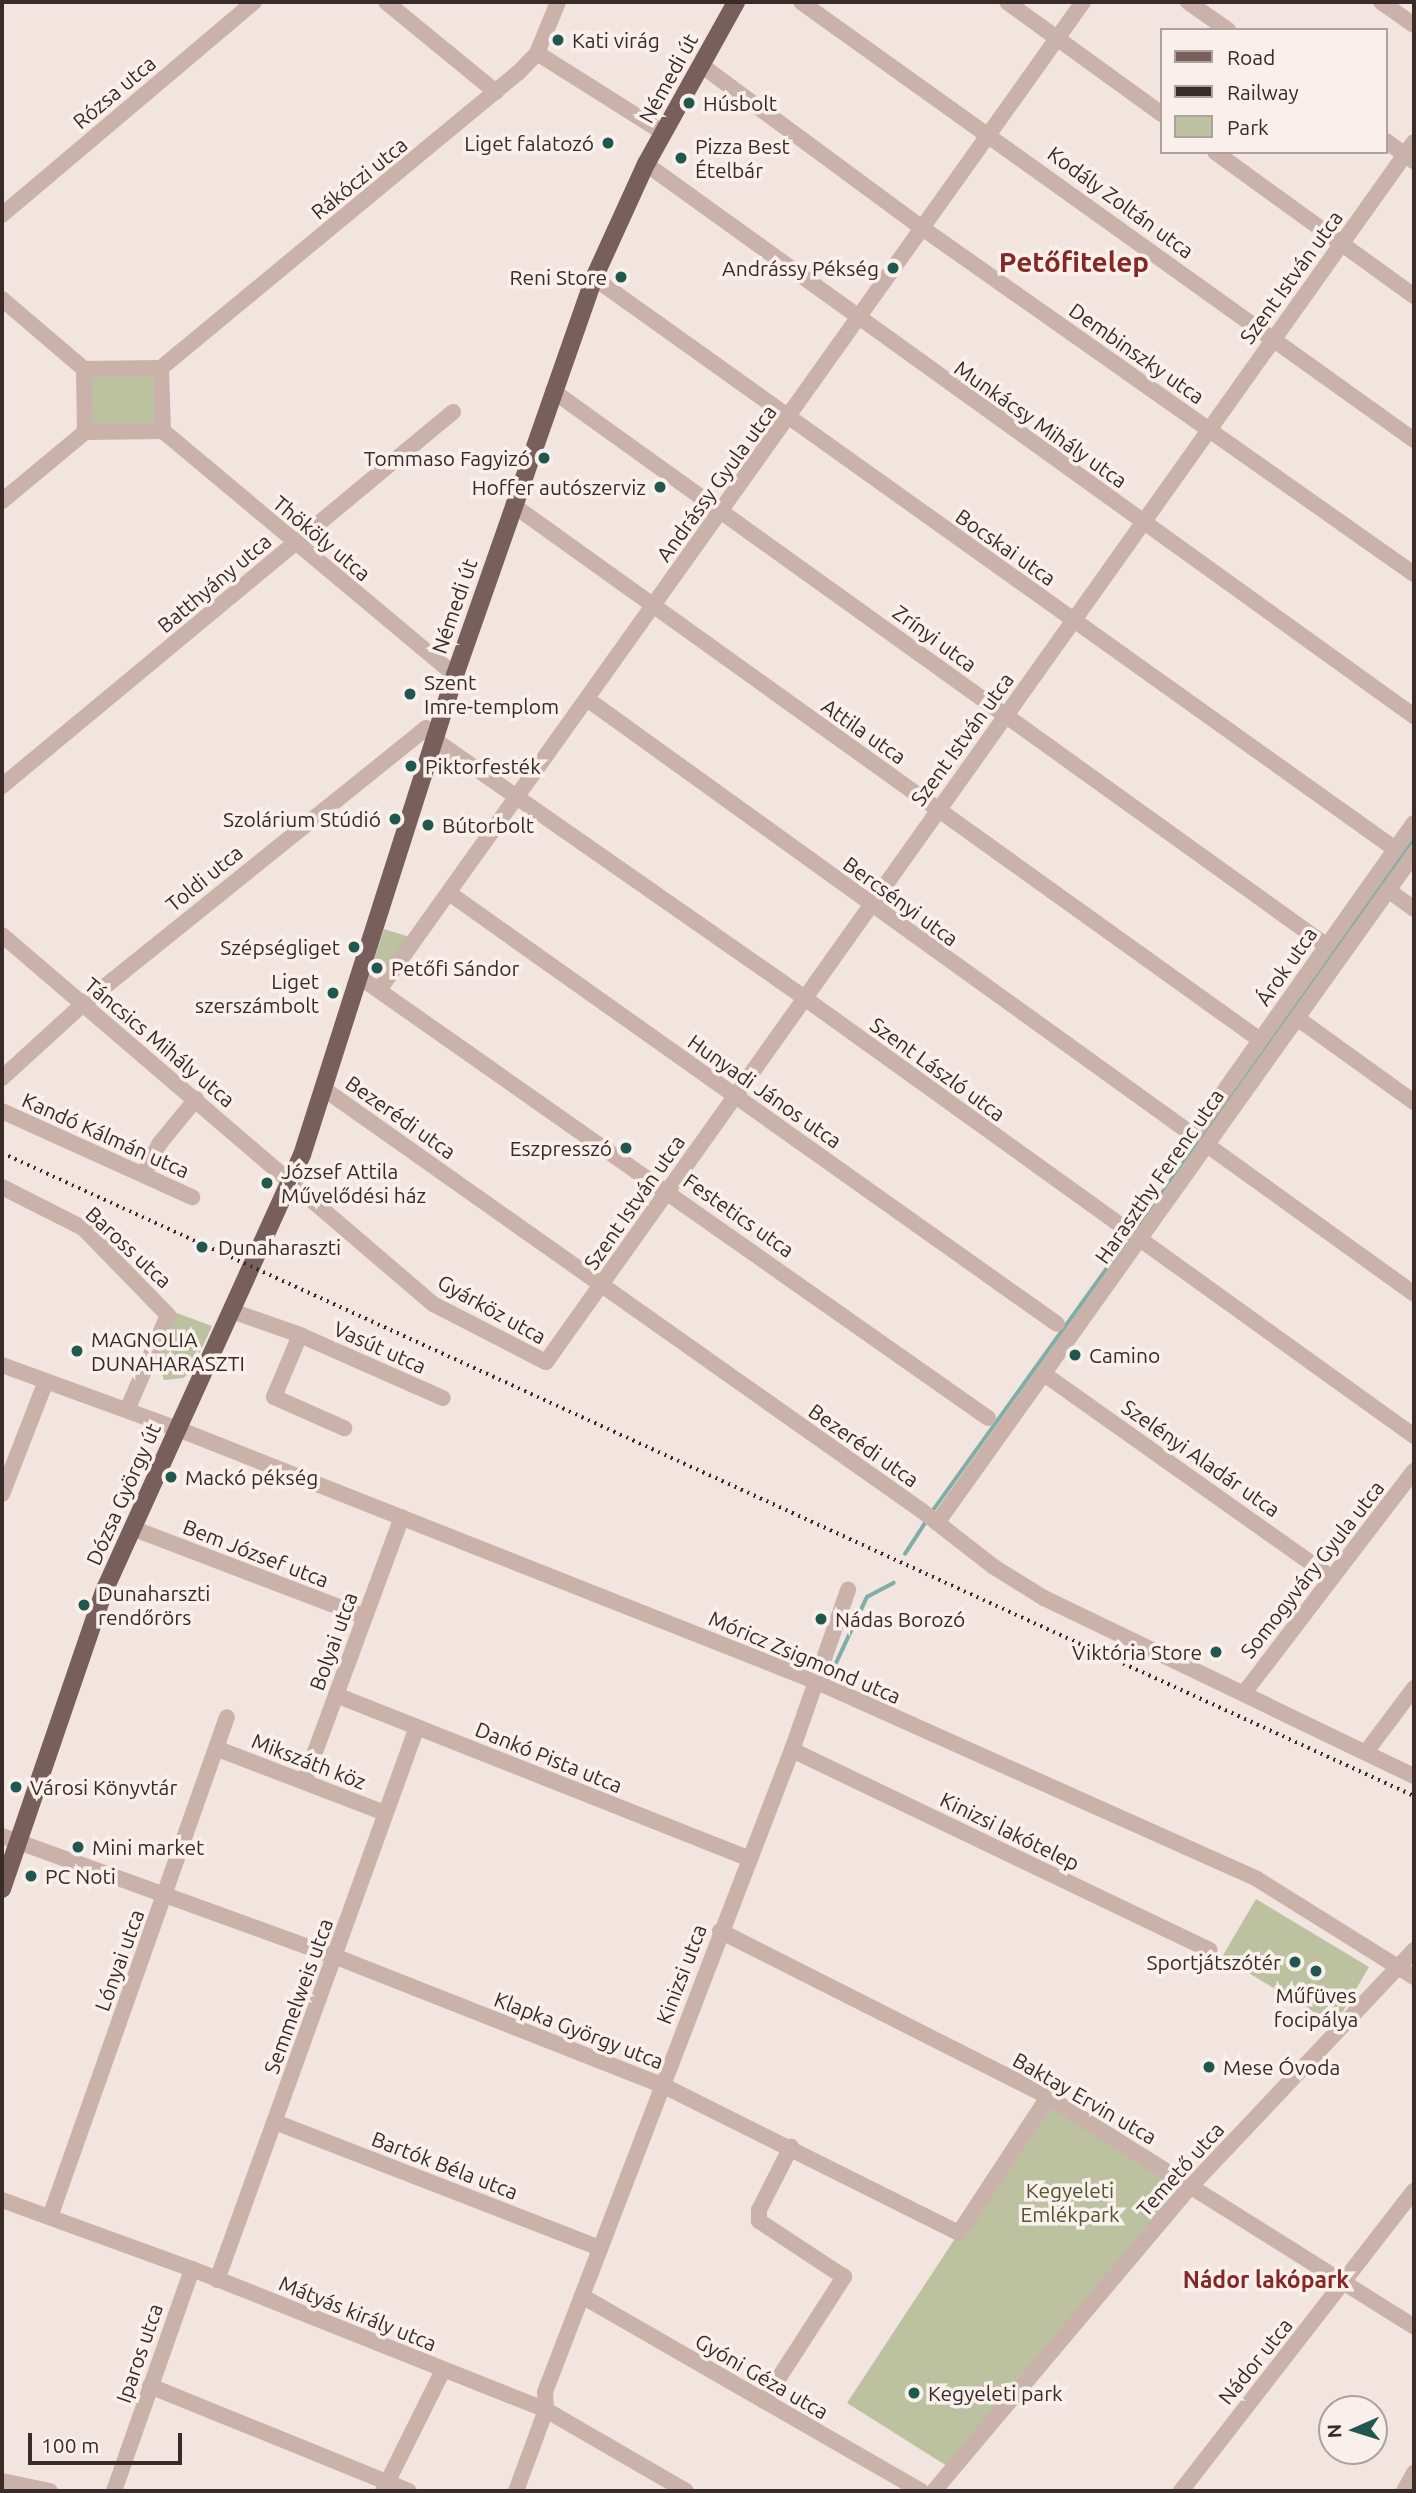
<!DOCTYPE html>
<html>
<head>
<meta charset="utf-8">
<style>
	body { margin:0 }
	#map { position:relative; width:1416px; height:2493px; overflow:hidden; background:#f2e4de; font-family:Ubuntu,sans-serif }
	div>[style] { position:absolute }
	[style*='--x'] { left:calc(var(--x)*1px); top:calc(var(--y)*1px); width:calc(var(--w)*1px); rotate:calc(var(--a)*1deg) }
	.green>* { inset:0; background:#bcc19f }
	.stream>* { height:3.5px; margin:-1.75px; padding:0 1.75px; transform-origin:1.75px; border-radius:1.75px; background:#7eaea6 }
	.minor>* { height:16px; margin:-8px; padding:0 8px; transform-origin:8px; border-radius:8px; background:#cab2ab }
	.major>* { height:18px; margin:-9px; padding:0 9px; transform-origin:9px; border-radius:9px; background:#795f5b }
	.rail>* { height:3.5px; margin-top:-1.75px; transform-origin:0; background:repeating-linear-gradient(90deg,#382b2a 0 2px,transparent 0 7px) }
	.dots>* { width:19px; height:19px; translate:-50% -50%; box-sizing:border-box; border:4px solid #f9f0eb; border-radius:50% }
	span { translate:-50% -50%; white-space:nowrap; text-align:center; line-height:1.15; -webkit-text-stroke:7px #f9f0eb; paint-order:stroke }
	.poi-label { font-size:21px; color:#382b2a }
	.left { translate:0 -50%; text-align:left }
	.right { translate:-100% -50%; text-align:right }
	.street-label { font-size:21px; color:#382b2a }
	.park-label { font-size:21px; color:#4f552e }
	.neighbourhood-label { font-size:23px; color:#842826; font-weight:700 }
	.district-label { font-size:28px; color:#842826; font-weight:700 }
	.frame { position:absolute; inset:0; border:4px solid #382b2a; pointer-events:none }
	.legend { position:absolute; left:1160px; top:28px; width:228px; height:126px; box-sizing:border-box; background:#f9f0eb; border:2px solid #aca19e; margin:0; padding:9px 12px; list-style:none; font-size:21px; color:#382b2a }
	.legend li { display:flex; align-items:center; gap:14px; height:35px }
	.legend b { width:35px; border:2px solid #aca19e }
	.north { position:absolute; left:1318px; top:2395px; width:70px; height:70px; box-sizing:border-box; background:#f9f0eb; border:2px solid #aca19e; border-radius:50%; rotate:267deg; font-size:19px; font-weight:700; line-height:28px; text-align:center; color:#382b2a }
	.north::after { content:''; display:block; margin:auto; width:24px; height:32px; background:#20584f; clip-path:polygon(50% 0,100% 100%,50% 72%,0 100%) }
	.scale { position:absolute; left:28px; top:2433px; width:154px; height:32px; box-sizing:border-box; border:4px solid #382b2a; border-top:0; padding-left:9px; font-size:21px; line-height:24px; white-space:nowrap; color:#382b2a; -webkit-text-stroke:5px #f9f0eb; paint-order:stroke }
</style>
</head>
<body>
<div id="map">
	<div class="green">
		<div style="clip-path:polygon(90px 372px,149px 372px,156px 378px,158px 423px,150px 429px,94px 429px,86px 423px)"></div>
		<div style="clip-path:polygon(384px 929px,410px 937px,383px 972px,372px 966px)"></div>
		<div style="clip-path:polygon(174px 1312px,212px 1326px,191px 1372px,183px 1378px,164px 1380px,156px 1356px)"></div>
		<div style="clip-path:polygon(1256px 1899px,1369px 1967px,1335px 2025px,1222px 1957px)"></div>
		<div style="clip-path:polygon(1048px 2097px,1191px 2186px,947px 2466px,847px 2403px)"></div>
	</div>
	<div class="stream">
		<div style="--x:1138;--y:1227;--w:477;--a:-54.6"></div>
		<div style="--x:934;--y:1509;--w:327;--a:-54.3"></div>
		<div style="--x:905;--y:1554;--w:37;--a:-57"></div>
		<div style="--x:830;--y:1676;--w:87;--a:-64.9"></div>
		<div style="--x:867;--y:1597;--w:30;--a:-28"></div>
	</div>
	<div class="minor">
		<div style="--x:386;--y:2;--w:142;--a:39.3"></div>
		<div style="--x:801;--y:2;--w:753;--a:35.55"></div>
		<div style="--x:1007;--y:2;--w:191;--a:35.9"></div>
		<div style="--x:1188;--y:2;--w:49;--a:35"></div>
		<div style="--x:1381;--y:2;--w:40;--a:34.9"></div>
		<div style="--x:537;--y:53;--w:150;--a:32.2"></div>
		<div style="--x:701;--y:65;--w:278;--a:36.4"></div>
		<div style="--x:925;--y:230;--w:598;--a:35.13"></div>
		<div style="--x:1386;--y:141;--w:34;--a:36"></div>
		<div style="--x:1215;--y:152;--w:246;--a:35.9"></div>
		<div style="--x:646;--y:164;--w:946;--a:35.71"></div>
		<div style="--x:2;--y:215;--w:330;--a:-40.2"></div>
		<div style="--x:594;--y:278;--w:984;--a:35.48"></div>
		<div style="--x:2;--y:299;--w:108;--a:40.5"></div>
		<div style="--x:161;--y:368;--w:463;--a:-39.6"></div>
		<div style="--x:518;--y:73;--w:28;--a:-46"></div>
		<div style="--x:537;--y:53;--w:55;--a:-67.6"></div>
		<div style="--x:161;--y:368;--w:63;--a:88.2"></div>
		<div style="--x:163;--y:431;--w:78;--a:179.3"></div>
		<div style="--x:85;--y:432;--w:63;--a:-90.9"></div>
		<div style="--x:84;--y:369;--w:77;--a:-0.7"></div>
		<div style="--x:553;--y:391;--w:952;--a:35.64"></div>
		<div style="--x:163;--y:431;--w:381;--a:39.9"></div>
		<div style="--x:2;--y:501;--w:108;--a:-39.7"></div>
		<div style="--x:513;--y:505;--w:919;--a:35.61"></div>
		<div style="--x:587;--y:699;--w:747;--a:35.73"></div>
		<div style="--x:1193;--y:1135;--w:382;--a:-54.7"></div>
		<div style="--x:2;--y:786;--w:586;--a:-39.67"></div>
		<div style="--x:1388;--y:890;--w:32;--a:36"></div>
		<div style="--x:449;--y:893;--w:745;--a:35.33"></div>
		<div style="--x:2;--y:935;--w:567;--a:40.57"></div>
		<div style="--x:433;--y:1304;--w:127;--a:27.2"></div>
		<div style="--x:546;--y:1362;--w:1497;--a:-54.57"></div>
		<div style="--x:361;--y:978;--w:766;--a:35.06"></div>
		<div style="--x:381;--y:987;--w:1210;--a:-54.52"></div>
		<div style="--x:1297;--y:1018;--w:144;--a:35.7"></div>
		<div style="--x:2;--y:1078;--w:110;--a:-42.4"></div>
		<div style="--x:83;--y:1004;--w:440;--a:-38.8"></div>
		<div style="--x:426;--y:728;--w:15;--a:53"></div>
		<div style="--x:435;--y:740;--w:449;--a:34.9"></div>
		<div style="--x:803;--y:997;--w:752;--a:35.7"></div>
		<div style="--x:324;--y:1089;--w:732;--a:35.21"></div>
		<div style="--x:922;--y:1511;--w:91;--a:37.9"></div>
		<div style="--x:994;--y:1567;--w:59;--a:31.8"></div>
		<div style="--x:1044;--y:1598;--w:411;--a:25.7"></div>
		<div style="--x:2;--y:1111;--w:209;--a:24.4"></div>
		<div style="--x:1207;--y:1145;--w:255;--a:35.7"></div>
		<div style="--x:144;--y:1174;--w:35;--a:-63"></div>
		<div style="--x:160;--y:1143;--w:57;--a:-50.7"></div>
		<div style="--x:2;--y:1187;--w:91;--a:26.8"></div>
		<div style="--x:83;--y:1228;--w:122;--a:45.7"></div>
		<div style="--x:168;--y:1315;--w:103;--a:113.3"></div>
		<div style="--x:232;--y:1311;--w:72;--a:19.4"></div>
		<div style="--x:300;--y:1335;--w:156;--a:23.8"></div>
		<div style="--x:300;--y:1335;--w:67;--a:112.8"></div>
		<div style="--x:274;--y:1397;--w:77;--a:23.9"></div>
		<div style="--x:2;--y:1365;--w:187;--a:20"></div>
		<div style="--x:178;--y:1429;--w:687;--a:21.6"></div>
		<div style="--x:817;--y:1682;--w:482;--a:24.1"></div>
		<div style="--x:1257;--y:1879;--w:185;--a:32"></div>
		<div style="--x:1044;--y:1374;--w:353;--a:35.3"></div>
		<div style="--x:2;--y:1494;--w:121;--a:-68.7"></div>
		<div style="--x:937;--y:1523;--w:822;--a:-54.51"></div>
		<div style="--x:132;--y:1528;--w:249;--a:20.9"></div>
		<div style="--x:1244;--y:1693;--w:280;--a:-52.6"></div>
		<div style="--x:336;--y:1695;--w:442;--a:21.6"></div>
		<div style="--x:218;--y:1749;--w:179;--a:21"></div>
		<div style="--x:792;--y:1750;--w:463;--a:25.6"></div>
		<div style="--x:1366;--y:1752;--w:80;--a:-53.1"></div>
		<div style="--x:305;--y:1779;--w:279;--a:-69.7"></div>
		<div style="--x:2;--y:1836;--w:353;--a:19.9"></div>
		<div style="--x:334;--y:1956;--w:352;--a:21.5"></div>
		<div style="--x:662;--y:2085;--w:332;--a:26.5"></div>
		<div style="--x:959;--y:2233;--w:163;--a:-56.8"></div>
		<div style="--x:720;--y:1931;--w:368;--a:26.8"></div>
		<div style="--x:1048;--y:2097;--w:432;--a:32.1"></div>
		<div style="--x:275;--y:2122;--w:349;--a:21.2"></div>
		<div style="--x:2;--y:2200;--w:202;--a:20"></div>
		<div style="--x:192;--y:2269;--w:381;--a:21.7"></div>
		<div style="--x:546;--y:2410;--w:162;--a:30.1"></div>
		<div style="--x:50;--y:2217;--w:530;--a:-70.51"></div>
		<div style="--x:217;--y:2280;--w:588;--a:-70.12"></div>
		<div style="--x:582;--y:2296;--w:391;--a:29.9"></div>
		<div style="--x:150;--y:2386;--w:279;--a:22.1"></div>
		<div style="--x:764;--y:2401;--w:148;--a:-57.2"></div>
		<div style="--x:844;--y:2277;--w:102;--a:-146.6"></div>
		<div style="--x:759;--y:2221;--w:11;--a:-90"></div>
		<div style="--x:759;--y:2210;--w:71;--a:-63.1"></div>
		<div style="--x:2;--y:2481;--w:49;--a:11.8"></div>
		<div style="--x:114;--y:2491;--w:235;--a:-70.6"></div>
		<div style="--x:383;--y:2491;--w:135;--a:-63.6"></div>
		<div style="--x:516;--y:2491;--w:86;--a:-69.7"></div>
		<div style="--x:546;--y:2410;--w:18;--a:-93"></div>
		<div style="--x:545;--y:2392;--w:688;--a:-68.96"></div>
		<div style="--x:792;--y:1750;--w:170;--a:-70.7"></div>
		<div style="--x:934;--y:2491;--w:399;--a:-49.9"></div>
		<div style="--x:1191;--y:2186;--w:325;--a:-46.6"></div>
		<div style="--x:1181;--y:2491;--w:380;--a:-52.2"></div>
		<div style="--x:1404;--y:2491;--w:21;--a:-61"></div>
	</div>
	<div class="major">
		<div style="--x:2;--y:1889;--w:317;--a:-71.1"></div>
		<div style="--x:105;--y:1589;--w:477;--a:-65.6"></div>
		<div style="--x:302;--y:1155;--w:504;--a:-72.32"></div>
		<div style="--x:455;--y:675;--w:421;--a:-70.7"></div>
		<div style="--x:594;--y:278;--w:125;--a:-65.5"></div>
		<div style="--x:646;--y:164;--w:185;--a:-60.9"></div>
	</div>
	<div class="rail">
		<div style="--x:2;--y:1153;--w:1552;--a:24.48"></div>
	</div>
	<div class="dots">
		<div style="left:558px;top:40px;background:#20584f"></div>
		<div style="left:689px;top:103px;background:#20584f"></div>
		<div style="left:608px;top:143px;background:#20584f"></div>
		<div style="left:681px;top:158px;background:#20584f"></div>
		<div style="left:893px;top:268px;background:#20584f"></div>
		<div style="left:621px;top:277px;background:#20584f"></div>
		<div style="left:544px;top:458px;background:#20584f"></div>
		<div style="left:660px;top:487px;background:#20584f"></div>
		<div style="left:410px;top:694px;background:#20584f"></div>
		<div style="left:411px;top:766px;background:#20584f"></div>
		<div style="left:395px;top:819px;background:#20584f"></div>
		<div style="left:428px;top:825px;background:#20584f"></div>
		<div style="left:354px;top:947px;background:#20584f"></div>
		<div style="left:377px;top:968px;background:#20584f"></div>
		<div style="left:333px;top:993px;background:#20584f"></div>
		<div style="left:626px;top:1148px;background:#20584f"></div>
		<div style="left:267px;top:1183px;background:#20584f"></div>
		<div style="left:202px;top:1247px;background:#20584f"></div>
		<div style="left:77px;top:1351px;background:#20584f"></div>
		<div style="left:1075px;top:1355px;background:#20584f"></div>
		<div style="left:171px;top:1477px;background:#20584f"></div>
		<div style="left:84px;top:1605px;background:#20584f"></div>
		<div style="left:821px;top:1619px;background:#20584f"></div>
		<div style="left:1216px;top:1652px;background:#20584f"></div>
		<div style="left:16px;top:1787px;background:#20584f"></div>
		<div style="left:78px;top:1847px;background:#20584f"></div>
		<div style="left:31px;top:1876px;background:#20584f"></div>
		<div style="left:1295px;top:1962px;background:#20584f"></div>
		<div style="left:1316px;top:1971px;background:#20584f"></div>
		<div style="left:1209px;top:2067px;background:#20584f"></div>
		<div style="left:914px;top:2393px;background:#20584f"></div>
	</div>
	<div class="poi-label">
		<span class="left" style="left:572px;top:40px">Kati virág</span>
		<span class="left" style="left:703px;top:103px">Húsbolt</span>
		<span class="right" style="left:594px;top:143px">Liget falatozó</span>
		<span class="left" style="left:695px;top:158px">Pizza Best<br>Ételbár</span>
		<span class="right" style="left:879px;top:268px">Andrássy Pékség</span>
		<span class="right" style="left:607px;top:277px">Reni Store</span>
		<span class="right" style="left:530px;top:458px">Tommaso Fagyizó</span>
		<span class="right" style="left:646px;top:487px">Hoffer autószerviz</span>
		<span class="left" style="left:424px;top:694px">Szent<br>Imre-templom</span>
		<span class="left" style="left:425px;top:766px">Piktorfesték</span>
		<span class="right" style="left:381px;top:819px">Szolárium Stúdió</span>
		<span class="left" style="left:442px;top:825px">Bútorbolt</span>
		<span class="right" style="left:340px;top:947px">Szépségliget</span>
		<span class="left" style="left:391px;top:968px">Petőfi Sándor</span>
		<span class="right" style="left:319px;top:993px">Liget<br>szerszámbolt</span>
		<span class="right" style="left:612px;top:1148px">Eszpresszó</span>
		<span class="left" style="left:281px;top:1183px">József Attila<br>Művelődési ház</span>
		<span class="left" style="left:218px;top:1247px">Dunaharaszti</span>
		<span class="left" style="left:91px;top:1351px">MAGNOLIA<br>DUNAHARASZTI</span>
		<span class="left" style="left:1089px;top:1355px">Camino</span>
		<span class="left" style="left:185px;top:1477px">Mackó pékség</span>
		<span class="left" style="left:98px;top:1605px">Dunaharszti<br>rendőrörs</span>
		<span class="left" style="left:835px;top:1619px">Nádas Borozó</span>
		<span class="right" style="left:1202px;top:1652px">Viktória Store</span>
		<span class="left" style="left:30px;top:1787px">Városi Könyvtár</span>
		<span class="left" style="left:92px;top:1847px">Mini market</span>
		<span class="left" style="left:45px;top:1876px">PC Noti</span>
		<span class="right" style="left:1281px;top:1962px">Sportjátszótér</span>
		<span style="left:1316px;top:2007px">Műfüves<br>focipálya</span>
		<span class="left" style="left:1223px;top:2067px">Mese Óvoda</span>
		<span class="left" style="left:928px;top:2393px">Kegyeleti park</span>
	</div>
	<div class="street-label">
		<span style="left:668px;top:78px;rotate:-61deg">Némedi út</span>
		<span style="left:114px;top:92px;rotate:-40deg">Rózsa utca</span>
		<span style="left:359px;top:178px;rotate:-39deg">Rákóczi utca</span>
		<span style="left:1121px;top:202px;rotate:36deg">Kodály Zoltán utca</span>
		<span style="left:1291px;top:277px;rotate:-54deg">Szent István utca</span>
		<span style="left:1137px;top:353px;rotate:35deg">Dembinszky utca</span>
		<span style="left:1041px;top:424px;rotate:35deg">Munkácsy Mihály utca</span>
		<span style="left:716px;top:483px;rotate:-54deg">Andrássy Gyula utca</span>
		<span style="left:322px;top:538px;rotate:40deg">Thököly utca</span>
		<span style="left:1006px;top:547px;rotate:35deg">Bocskai utca</span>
		<span style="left:214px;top:583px;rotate:-40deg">Batthyány utca</span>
		<span style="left:454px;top:606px;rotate:-71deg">Némedi út</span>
		<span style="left:935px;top:638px;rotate:36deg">Zrínyi utca</span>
		<span style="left:864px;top:731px;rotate:35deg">Attila utca</span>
		<span style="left:962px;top:739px;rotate:-54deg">Szent István utca</span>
		<span style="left:204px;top:878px;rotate:-39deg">Toldi utca</span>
		<span style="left:901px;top:901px;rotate:36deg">Bercsényi utca</span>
		<span style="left:1286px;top:966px;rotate:-55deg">Árok utca</span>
		<span style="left:160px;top:1042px;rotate:40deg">Táncsics Mihály utca</span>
		<span style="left:938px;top:1069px;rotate:36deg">Szent László utca</span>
		<span style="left:765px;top:1091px;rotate:35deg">Hunyadi János utca</span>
		<span style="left:401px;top:1117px;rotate:35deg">Bezerédi utca</span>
		<span style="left:106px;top:1135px;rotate:24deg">Kandó Kálmán utca</span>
		<span style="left:1159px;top:1176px;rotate:-55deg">Haraszthy Ferenc utca</span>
		<span style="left:634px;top:1202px;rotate:-55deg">Szent István utca</span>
		<span style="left:739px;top:1215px;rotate:35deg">Festetics utca</span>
		<span style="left:129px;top:1247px;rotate:43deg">Baross utca</span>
		<span style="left:492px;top:1309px;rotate:29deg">Gyárköz utca</span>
		<span style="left:380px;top:1347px;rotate:24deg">Vasút utca</span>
		<span style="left:864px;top:1445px;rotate:35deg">Bezerédi utca</span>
		<span style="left:1201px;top:1458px;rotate:35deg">Szelényi Aladár utca</span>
		<span style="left:123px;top:1494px;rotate:-66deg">Dózsa György út</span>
		<span style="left:256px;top:1553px;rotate:21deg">Bem József utca</span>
		<span style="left:1312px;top:1569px;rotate:-52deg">Somogyváry Gyula utca</span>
		<span style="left:333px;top:1641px;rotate:-70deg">Bolyai utca</span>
		<span style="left:805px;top:1657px;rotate:23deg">Móricz Zsigmond utca</span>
		<span style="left:549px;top:1757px;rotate:22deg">Dankó Pista utca</span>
		<span style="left:309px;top:1761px;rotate:21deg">Mikszáth köz</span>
		<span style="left:1010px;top:1831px;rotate:26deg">Kinizsi lakótelep</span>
		<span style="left:119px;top:1960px;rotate:-70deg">Lónyai utca</span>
		<span style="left:681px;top:1974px;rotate:-69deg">Kinizsi utca</span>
		<span style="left:298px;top:1996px;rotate:-70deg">Semmelweis utca</span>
		<span style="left:579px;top:2030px;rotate:21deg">Klapka György utca</span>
		<span style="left:1085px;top:2098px;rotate:30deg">Baktay Ervin utca</span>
		<span style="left:445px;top:2165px;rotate:21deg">Bartók Béla utca</span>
		<span style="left:1180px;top:2169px;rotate:-48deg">Temető utca</span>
		<span style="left:358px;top:2313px;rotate:22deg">Mátyás király utca</span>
		<span style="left:139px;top:2353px;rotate:-71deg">Iparos utca</span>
		<span style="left:1255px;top:2361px;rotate:-51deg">Nádor utca</span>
		<span style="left:762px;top:2376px;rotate:30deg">Gyóni Géza utca</span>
	</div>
	<div class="park-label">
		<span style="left:1070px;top:2202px">Kegyeleti<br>Emlékpark</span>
	</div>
	<div class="neighbourhood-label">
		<span style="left:1266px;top:2280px">Nádor lakópark</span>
	</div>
	<div class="district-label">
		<span style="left:1074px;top:262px">Petőfitelep</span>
	</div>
	<div class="frame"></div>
	<ul class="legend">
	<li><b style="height:9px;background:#795f5b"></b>Road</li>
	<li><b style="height:9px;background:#382b2a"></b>Railway</li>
	<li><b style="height:19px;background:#bcc19f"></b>Park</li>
	</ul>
	<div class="north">N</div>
	<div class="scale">100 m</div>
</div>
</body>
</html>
